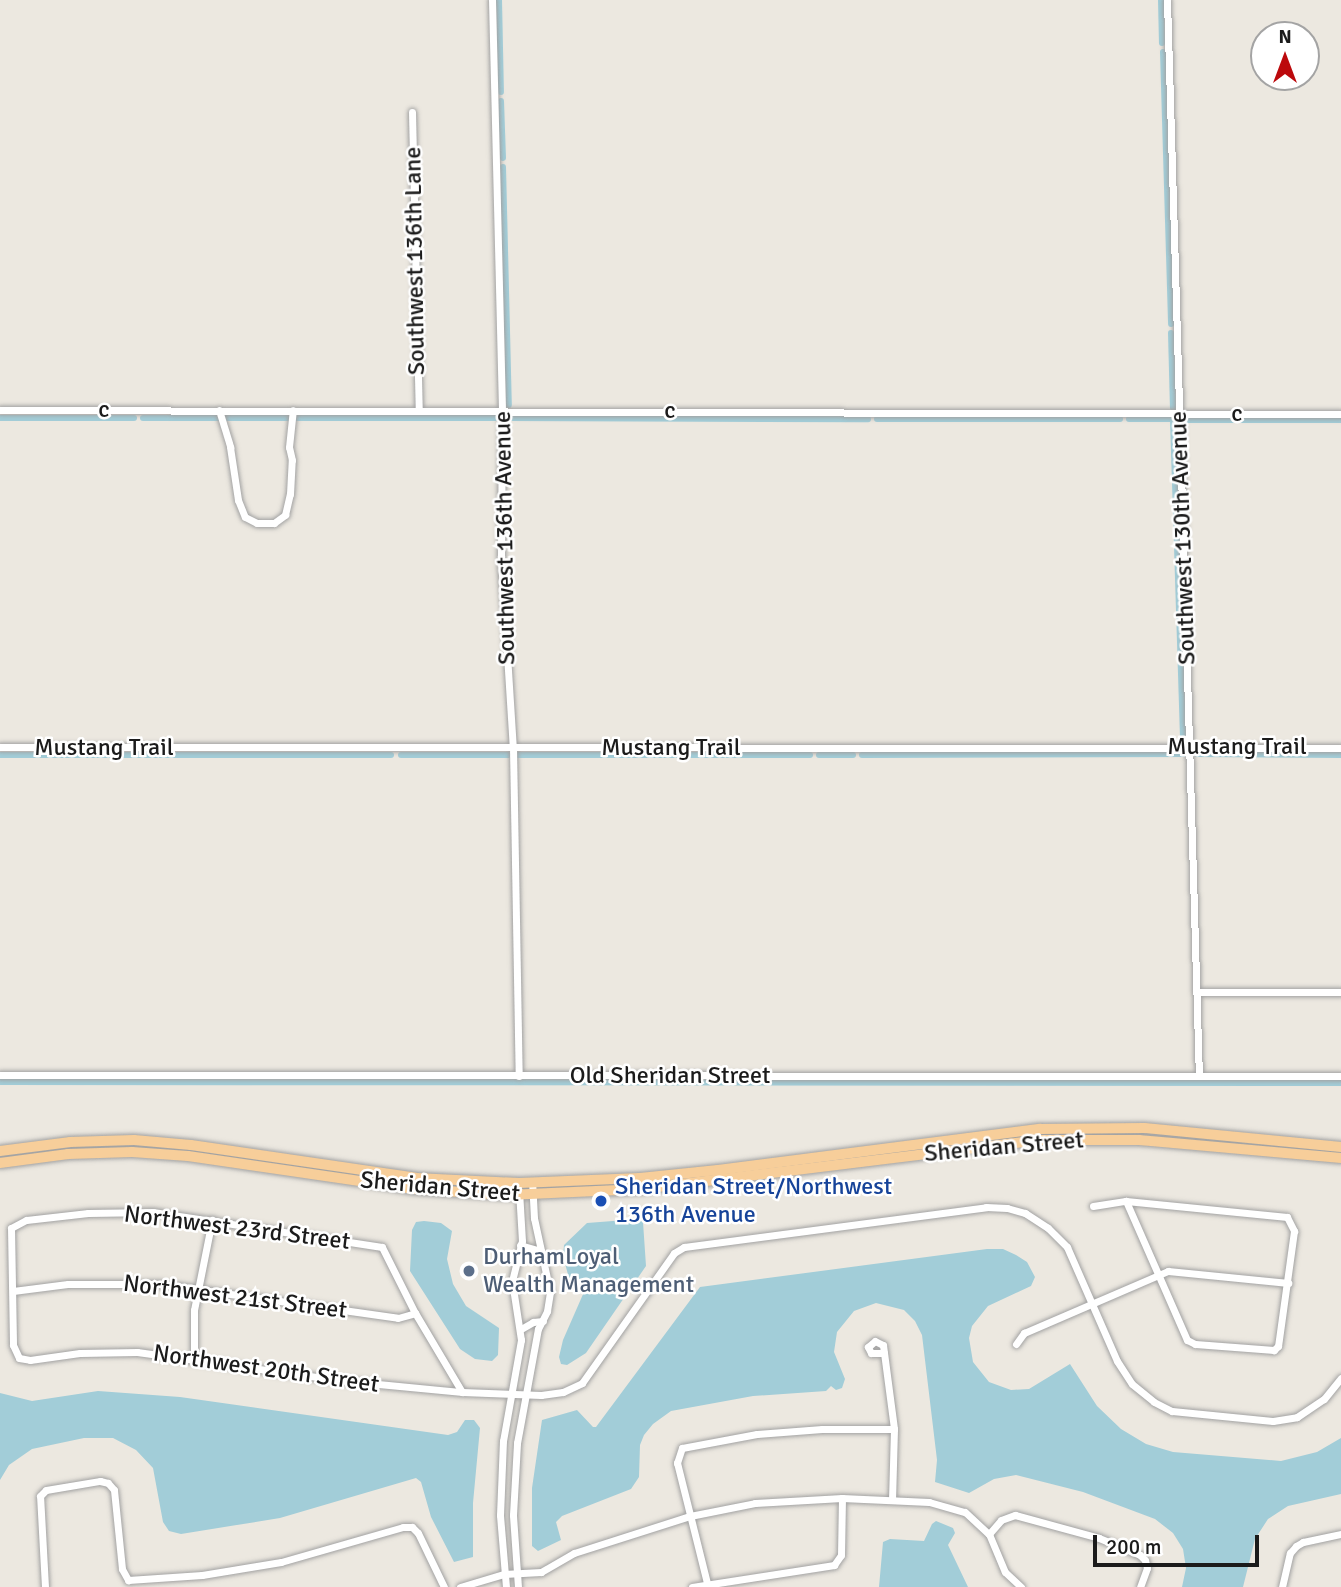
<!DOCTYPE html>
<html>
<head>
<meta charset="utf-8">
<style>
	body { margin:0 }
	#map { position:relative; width:1341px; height:1587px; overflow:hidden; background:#ece8e0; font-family:Signika,sans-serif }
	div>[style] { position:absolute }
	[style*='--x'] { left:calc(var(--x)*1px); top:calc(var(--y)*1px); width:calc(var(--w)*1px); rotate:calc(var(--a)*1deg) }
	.water>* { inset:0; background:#a2cdd8 }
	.canal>* { height:6px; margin:-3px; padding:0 3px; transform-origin:3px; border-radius:3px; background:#a2cdd8 }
	.roads { filter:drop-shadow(0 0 2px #a2a2a2) drop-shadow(0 0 2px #a2a2a2) }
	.street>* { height:7px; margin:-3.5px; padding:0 3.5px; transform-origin:3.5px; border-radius:3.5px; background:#fff }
	.primary>* { height:10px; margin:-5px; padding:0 5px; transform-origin:5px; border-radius:5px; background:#f7ce9a }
	.dots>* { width:19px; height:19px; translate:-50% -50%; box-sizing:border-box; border:4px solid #fff; border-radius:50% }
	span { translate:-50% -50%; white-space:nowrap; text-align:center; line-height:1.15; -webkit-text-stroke:5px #fff; paint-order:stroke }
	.street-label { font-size:24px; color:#1b1b1b }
	.transit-label { font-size:24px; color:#164399 }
	.left { translate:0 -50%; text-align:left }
	.service-label { font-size:24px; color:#4e5e75 }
	.north { position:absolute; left:1250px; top:21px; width:70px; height:70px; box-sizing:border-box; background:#fff; border:2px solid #a4a4a4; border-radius:50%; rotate:0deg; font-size:19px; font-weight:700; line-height:28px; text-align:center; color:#1b1b1b }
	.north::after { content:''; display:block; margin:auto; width:24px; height:32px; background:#bc090c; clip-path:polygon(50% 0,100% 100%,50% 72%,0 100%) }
	.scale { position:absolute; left:1093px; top:1535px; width:166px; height:32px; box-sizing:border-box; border:4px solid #1b1b1b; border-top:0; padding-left:9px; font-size:21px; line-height:24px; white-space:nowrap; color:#1b1b1b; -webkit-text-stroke:5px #fff; paint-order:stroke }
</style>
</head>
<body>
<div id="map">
	<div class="water">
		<div style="clip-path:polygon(639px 1219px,643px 1222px,646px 1266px,586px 1353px,567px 1365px,561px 1364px,559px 1357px,563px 1340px,584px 1292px,570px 1282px,563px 1256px,564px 1245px,587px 1223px)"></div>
		<div style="clip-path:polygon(424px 1221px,441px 1223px,452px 1231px,447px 1259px,453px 1284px,466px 1306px,499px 1328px,498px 1355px,492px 1361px,475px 1359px,460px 1349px,410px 1271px,412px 1230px,416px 1222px)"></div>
		<div style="clip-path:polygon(987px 1249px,1003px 1249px,1016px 1255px,1027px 1262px,1035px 1277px,1031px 1286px,988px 1306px,972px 1326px,969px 1338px,973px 1362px,989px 1382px,1011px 1390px,1029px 1389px,1070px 1364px,1097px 1406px,1121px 1429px,1146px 1444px,1173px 1452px,1281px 1461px,1317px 1452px,1341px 1438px,1341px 1494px,1288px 1506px,1268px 1519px,1255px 1539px,1243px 1587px,1182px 1587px,1186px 1568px,1183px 1549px,1173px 1533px,1155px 1519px,1083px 1492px,1016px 1475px,994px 1479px,969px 1493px,935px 1482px,937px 1460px,922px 1335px,915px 1321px,904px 1310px,876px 1303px,854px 1311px,837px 1332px,834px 1352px,845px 1379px,842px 1388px,836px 1390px,831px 1386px,826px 1391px,753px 1396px,671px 1411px,653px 1424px,644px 1435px,640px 1445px,639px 1477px,631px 1489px,562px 1516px,556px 1522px,561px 1540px,538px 1551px,532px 1546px,532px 1488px,542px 1420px,577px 1410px,593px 1427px,596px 1427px,700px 1287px)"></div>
		<div style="clip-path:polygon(98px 1391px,180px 1397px,448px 1435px,457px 1432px,465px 1420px,474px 1420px,480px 1428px,473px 1503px,473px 1557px,454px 1562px,431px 1517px,421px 1482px,416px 1478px,280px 1518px,181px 1534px,169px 1531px,163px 1522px,153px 1468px,136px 1450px,113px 1438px,84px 1438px,32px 1449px,9px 1465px,0 1480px,0 1393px,32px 1401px)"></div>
		<div style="clip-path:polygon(936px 1521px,953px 1528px,955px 1533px,948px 1545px,968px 1587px,879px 1587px,883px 1542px,890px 1539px,924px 1541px,932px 1524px)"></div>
	</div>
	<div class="canal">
		<div style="--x:499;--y:0;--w:92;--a:88.8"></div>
		<div style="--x:1161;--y:0;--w:43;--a:88.7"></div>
		<div style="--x:1163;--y:52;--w:272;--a:88.3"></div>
		<div style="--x:501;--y:101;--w:57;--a:88"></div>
		<div style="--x:503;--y:167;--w:238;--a:88.6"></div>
		<div style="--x:1171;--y:333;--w:75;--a:88.5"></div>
		<div style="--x:0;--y:418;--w:134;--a:0"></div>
		<div style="--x:143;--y:418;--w:355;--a:0"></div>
		<div style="--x:509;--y:418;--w:359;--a:0.2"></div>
		<div style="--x:877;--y:419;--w:243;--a:0"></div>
		<div style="--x:1129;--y:419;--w:44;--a:0"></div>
		<div style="--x:1173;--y:419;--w:322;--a:88.2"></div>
		<div style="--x:1185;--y:420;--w:156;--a:0"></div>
		<div style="--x:1197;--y:754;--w:144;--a:0.4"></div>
		<div style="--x:0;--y:755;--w:391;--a:0"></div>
		<div style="--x:401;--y:755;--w:107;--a:0"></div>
		<div style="--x:516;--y:755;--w:294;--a:0"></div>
		<div style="--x:819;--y:755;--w:34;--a:0"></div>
		<div style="--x:862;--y:755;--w:322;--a:-0.2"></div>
		<div style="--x:0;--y:1082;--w:1341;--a:0.04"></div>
	</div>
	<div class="roads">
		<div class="street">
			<div style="--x:492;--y:0;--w:411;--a:88.6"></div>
			<div style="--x:502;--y:411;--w:148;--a:90.4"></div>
			<div style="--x:501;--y:559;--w:189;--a:86.4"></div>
			<div style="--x:513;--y:748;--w:328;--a:89"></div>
			<div style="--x:1167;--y:0;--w:1076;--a:88.3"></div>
			<div style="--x:412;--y:112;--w:298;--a:88.7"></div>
			<div style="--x:0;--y:410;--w:1341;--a:0.17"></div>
			<div style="--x:219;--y:410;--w:39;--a:73"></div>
			<div style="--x:230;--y:447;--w:54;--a:81.4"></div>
			<div style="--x:238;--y:500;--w:18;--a:68"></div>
			<div style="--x:245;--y:517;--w:13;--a:27"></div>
			<div style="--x:257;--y:523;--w:17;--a:0"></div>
			<div style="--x:274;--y:523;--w:14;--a:-36"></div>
			<div style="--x:285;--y:515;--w:22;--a:-77"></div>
			<div style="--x:290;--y:494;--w:34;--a:-87"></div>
			<div style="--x:292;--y:460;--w:13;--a:-103"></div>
			<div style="--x:289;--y:447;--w:37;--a:-84"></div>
			<div style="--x:0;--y:747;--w:1341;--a:0.04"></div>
			<div style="--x:1197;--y:992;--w:144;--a:0"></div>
			<div style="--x:0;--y:1075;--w:1341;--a:0.04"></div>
			<div style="--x:1093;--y:1206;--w:33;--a:-9"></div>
			<div style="--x:1126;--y:1201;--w:162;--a:5.7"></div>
			<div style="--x:1287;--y:1217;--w:16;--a:63"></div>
			<div style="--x:1294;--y:1231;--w:116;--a:97.9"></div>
			<div style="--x:1278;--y:1346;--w:6;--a:135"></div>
			<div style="--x:1274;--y:1350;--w:79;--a:-175.7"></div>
			<div style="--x:1195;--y:1344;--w:9;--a:-153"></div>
			<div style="--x:1187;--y:1340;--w:152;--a:-113.7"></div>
			<div style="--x:520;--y:1245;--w:22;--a:16"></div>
			<div style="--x:13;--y:1291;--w:55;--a:-7.3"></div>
			<div style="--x:68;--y:1284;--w:92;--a:0"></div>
			<div style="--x:160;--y:1284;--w:240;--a:8.1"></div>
			<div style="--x:398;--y:1318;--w:18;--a:-16"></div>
			<div style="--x:521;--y:1329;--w:14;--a:-30"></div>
			<div style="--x:533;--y:1322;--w:10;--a:-6"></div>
			<div style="--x:1016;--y:1344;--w:14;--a:-54"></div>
			<div style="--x:1024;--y:1333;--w:157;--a:-23.3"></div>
			<div style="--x:1168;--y:1271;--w:121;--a:5.7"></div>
			<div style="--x:884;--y:1353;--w:13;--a:180"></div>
			<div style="--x:871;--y:1353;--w:7;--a:-117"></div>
			<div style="--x:868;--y:1347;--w:9;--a:-41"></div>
			<div style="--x:875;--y:1341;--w:9;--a:27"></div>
			<div style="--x:883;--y:1345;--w:85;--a:82.5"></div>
			<div style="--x:894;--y:1429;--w:70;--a:91.6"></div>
			<div style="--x:194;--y:1357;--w:47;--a:-90"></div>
			<div style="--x:194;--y:1310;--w:92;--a:-78.7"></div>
			<div style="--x:462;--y:1392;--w:92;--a:-120.7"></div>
			<div style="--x:415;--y:1313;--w:74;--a:-116.6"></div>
			<div style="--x:382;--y:1247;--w:232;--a:-171.3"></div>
			<div style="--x:153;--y:1212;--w:65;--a:179.1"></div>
			<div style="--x:88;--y:1213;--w:62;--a:173.6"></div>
			<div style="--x:26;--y:1220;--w:17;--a:152"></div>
			<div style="--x:11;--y:1228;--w:117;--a:89"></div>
			<div style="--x:13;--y:1345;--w:14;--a:65"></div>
			<div style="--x:19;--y:1358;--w:11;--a:10"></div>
			<div style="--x:30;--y:1360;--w:50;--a:-8"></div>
			<div style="--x:80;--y:1353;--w:57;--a:-1"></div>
			<div style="--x:137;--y:1352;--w:212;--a:7.9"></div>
			<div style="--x:347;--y:1381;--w:116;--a:5.5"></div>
			<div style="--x:462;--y:1392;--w:79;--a:2.2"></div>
			<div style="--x:541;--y:1395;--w:22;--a:-8"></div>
			<div style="--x:563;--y:1392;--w:21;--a:-25"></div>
			<div style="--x:582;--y:1383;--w:159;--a:-54.7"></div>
			<div style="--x:674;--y:1253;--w:12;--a:-31"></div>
			<div style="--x:684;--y:1247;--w:305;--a:-7.5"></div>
			<div style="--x:986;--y:1207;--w:21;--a:3"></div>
			<div style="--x:1007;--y:1208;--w:19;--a:16"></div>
			<div style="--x:1025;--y:1213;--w:27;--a:33"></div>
			<div style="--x:1048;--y:1228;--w:27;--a:45"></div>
			<div style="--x:1067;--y:1247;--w:124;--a:66.3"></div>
			<div style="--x:1117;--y:1361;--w:27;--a:57"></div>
			<div style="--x:1132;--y:1384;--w:28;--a:39"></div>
			<div style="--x:1154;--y:1402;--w:20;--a:27"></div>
			<div style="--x:1172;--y:1411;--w:101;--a:5.7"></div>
			<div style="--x:1273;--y:1421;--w:24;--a:-9"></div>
			<div style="--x:1297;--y:1417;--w:32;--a:-34"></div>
			<div style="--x:1324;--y:1399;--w:27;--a:-51"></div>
			<div style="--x:989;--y:1534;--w:18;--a:-49"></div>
			<div style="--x:1001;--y:1520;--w:15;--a:-20"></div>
			<div style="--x:1015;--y:1515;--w:87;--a:15.3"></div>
			<div style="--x:1099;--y:1538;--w:44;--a:22.5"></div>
			<div style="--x:1140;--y:1555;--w:7;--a:45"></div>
			<div style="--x:1145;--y:1560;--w:8;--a:76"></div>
			<div style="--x:1147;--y:1568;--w:20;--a:110"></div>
			<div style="--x:707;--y:1583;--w:124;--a:-104"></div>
			<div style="--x:677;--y:1463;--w:16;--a:-72"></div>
			<div style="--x:682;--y:1448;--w:76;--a:-10.6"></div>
			<div style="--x:757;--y:1434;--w:65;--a:-4.4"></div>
			<div style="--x:822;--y:1429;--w:72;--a:0"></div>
			<div style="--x:45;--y:1587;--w:91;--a:-93.1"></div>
			<div style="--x:40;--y:1496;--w:8;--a:-45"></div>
			<div style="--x:46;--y:1490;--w:55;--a:-9.5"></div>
			<div style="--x:100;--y:1481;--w:8;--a:14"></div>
			<div style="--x:108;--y:1483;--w:9;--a:49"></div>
			<div style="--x:114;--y:1490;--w:79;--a:84.2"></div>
			<div style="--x:122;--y:1569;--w:13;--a:61"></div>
			<div style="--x:128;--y:1580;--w:74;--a:-3.9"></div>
			<div style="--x:202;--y:1575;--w:80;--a:-9.3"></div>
			<div style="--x:281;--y:1562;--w:127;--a:-16"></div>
			<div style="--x:403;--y:1527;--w:9;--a:0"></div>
			<div style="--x:412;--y:1527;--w:8;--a:45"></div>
			<div style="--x:418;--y:1533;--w:60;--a:64.3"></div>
			<div style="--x:460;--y:1587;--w:46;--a:-16.5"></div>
			<div style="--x:504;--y:1574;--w:37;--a:-3"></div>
			<div style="--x:541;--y:1572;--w:38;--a:-30"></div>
			<div style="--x:574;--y:1553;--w:122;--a:-17.7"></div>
			<div style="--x:690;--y:1516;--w:66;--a:-11.3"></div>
			<div style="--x:755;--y:1503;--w:87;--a:-3.3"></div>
			<div style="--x:842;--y:1498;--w:87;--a:2.6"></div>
			<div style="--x:929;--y:1502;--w:37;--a:16"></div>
			<div style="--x:965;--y:1512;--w:33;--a:43"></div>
			<div style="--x:989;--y:1534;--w:41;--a:67.2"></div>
			<div style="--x:1005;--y:1572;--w:22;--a:43"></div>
			<div style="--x:506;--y:1587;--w:72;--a:-94.8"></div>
			<div style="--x:500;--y:1515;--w:74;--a:-87.7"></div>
			<div style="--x:503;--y:1441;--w:103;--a:-79.9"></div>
			<div style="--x:521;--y:1340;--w:60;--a:-98.7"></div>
			<div style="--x:512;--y:1281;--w:41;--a:-76"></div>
			<div style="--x:522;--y:1241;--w:50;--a:-93.4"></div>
			<div style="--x:518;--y:1587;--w:72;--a:-94"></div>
			<div style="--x:513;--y:1515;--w:72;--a:-86.8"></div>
			<div style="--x:517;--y:1443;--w:116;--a:-79.6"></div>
			<div style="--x:538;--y:1329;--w:20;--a:-63"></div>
			<div style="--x:547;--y:1311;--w:19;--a:-81"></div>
			<div style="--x:550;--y:1292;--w:76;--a:-102.2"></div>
			<div style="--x:534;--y:1218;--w:35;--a:-93"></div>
			<div style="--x:692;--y:1587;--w:144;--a:-8.8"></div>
			<div style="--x:834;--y:1565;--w:12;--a:-55"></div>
			<div style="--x:841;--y:1555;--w:57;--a:-89"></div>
			<div style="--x:1282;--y:1587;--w:35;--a:-77"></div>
			<div style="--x:1290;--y:1553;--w:9;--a:-49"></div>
			<div style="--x:1296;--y:1546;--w:8;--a:-30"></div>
			<div style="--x:1303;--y:1542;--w:39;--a:-12"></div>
		</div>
		<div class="primary">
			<div style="--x:0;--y:1151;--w:71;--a:-7.3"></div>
			<div style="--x:70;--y:1142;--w:64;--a:-1.8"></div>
			<div style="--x:134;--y:1140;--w:57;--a:5"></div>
			<div style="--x:191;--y:1145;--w:227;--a:8.3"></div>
			<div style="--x:416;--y:1178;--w:103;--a:2.8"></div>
			<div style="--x:519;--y:1183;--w:121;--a:-2.4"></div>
			<div style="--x:640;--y:1178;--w:78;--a:-5.9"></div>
			<div style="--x:718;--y:1170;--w:325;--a:-7.3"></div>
			<div style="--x:1040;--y:1129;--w:104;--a:-0.6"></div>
			<div style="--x:1144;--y:1128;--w:198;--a:5.5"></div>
			<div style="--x:0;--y:1163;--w:69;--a:-7.5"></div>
			<div style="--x:68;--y:1154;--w:64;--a:-1.8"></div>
			<div style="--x:132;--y:1152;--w:56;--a:4.1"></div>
			<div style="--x:188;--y:1156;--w:229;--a:8.3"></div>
			<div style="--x:415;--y:1189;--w:92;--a:3.7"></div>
			<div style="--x:507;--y:1195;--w:134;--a:-2.6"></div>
			<div style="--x:641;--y:1189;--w:400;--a:-7"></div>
			<div style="--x:1038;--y:1140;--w:101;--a:0"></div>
			<div style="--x:1139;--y:1140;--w:203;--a:5.1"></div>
		</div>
	</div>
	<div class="dots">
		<div style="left:601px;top:1201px;background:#1a4fb4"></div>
		<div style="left:469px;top:1271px;background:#5c6f8a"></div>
	</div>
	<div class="street-label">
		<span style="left:415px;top:261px;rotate:-91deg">Southwest 136th Lane</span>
		<span style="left:104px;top:410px">c</span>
		<span style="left:670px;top:411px">c</span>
		<span style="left:1237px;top:414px">c</span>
		<span style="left:505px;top:538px;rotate:-91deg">Southwest 136th Avenue</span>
		<span style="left:1183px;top:538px;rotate:-92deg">Southwest 130th Avenue</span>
		<span style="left:1237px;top:747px">Mustang Trail</span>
		<span style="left:104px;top:748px">Mustang Trail</span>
		<span style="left:671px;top:748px">Mustang Trail</span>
		<span style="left:670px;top:1076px">Old Sheridan Street</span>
		<span style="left:1004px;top:1147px;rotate:-5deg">Sheridan Street</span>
		<span style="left:440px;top:1187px;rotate:5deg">Sheridan Street</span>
		<span style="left:237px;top:1228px;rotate:7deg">Northwest 23rd Street</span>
		<span style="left:235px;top:1297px;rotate:7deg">Northwest 21st Street</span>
		<span style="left:266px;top:1369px;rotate:8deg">Northwest 20th Street</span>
	</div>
	<div class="transit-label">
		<span class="left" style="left:615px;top:1201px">Sheridan Street/Northwest<br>136th Avenue</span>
	</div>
	<div class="service-label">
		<span class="left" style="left:483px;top:1271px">DurhamLoyal<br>Wealth Management</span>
	</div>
	<div class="north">N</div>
	<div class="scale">200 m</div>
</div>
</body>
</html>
